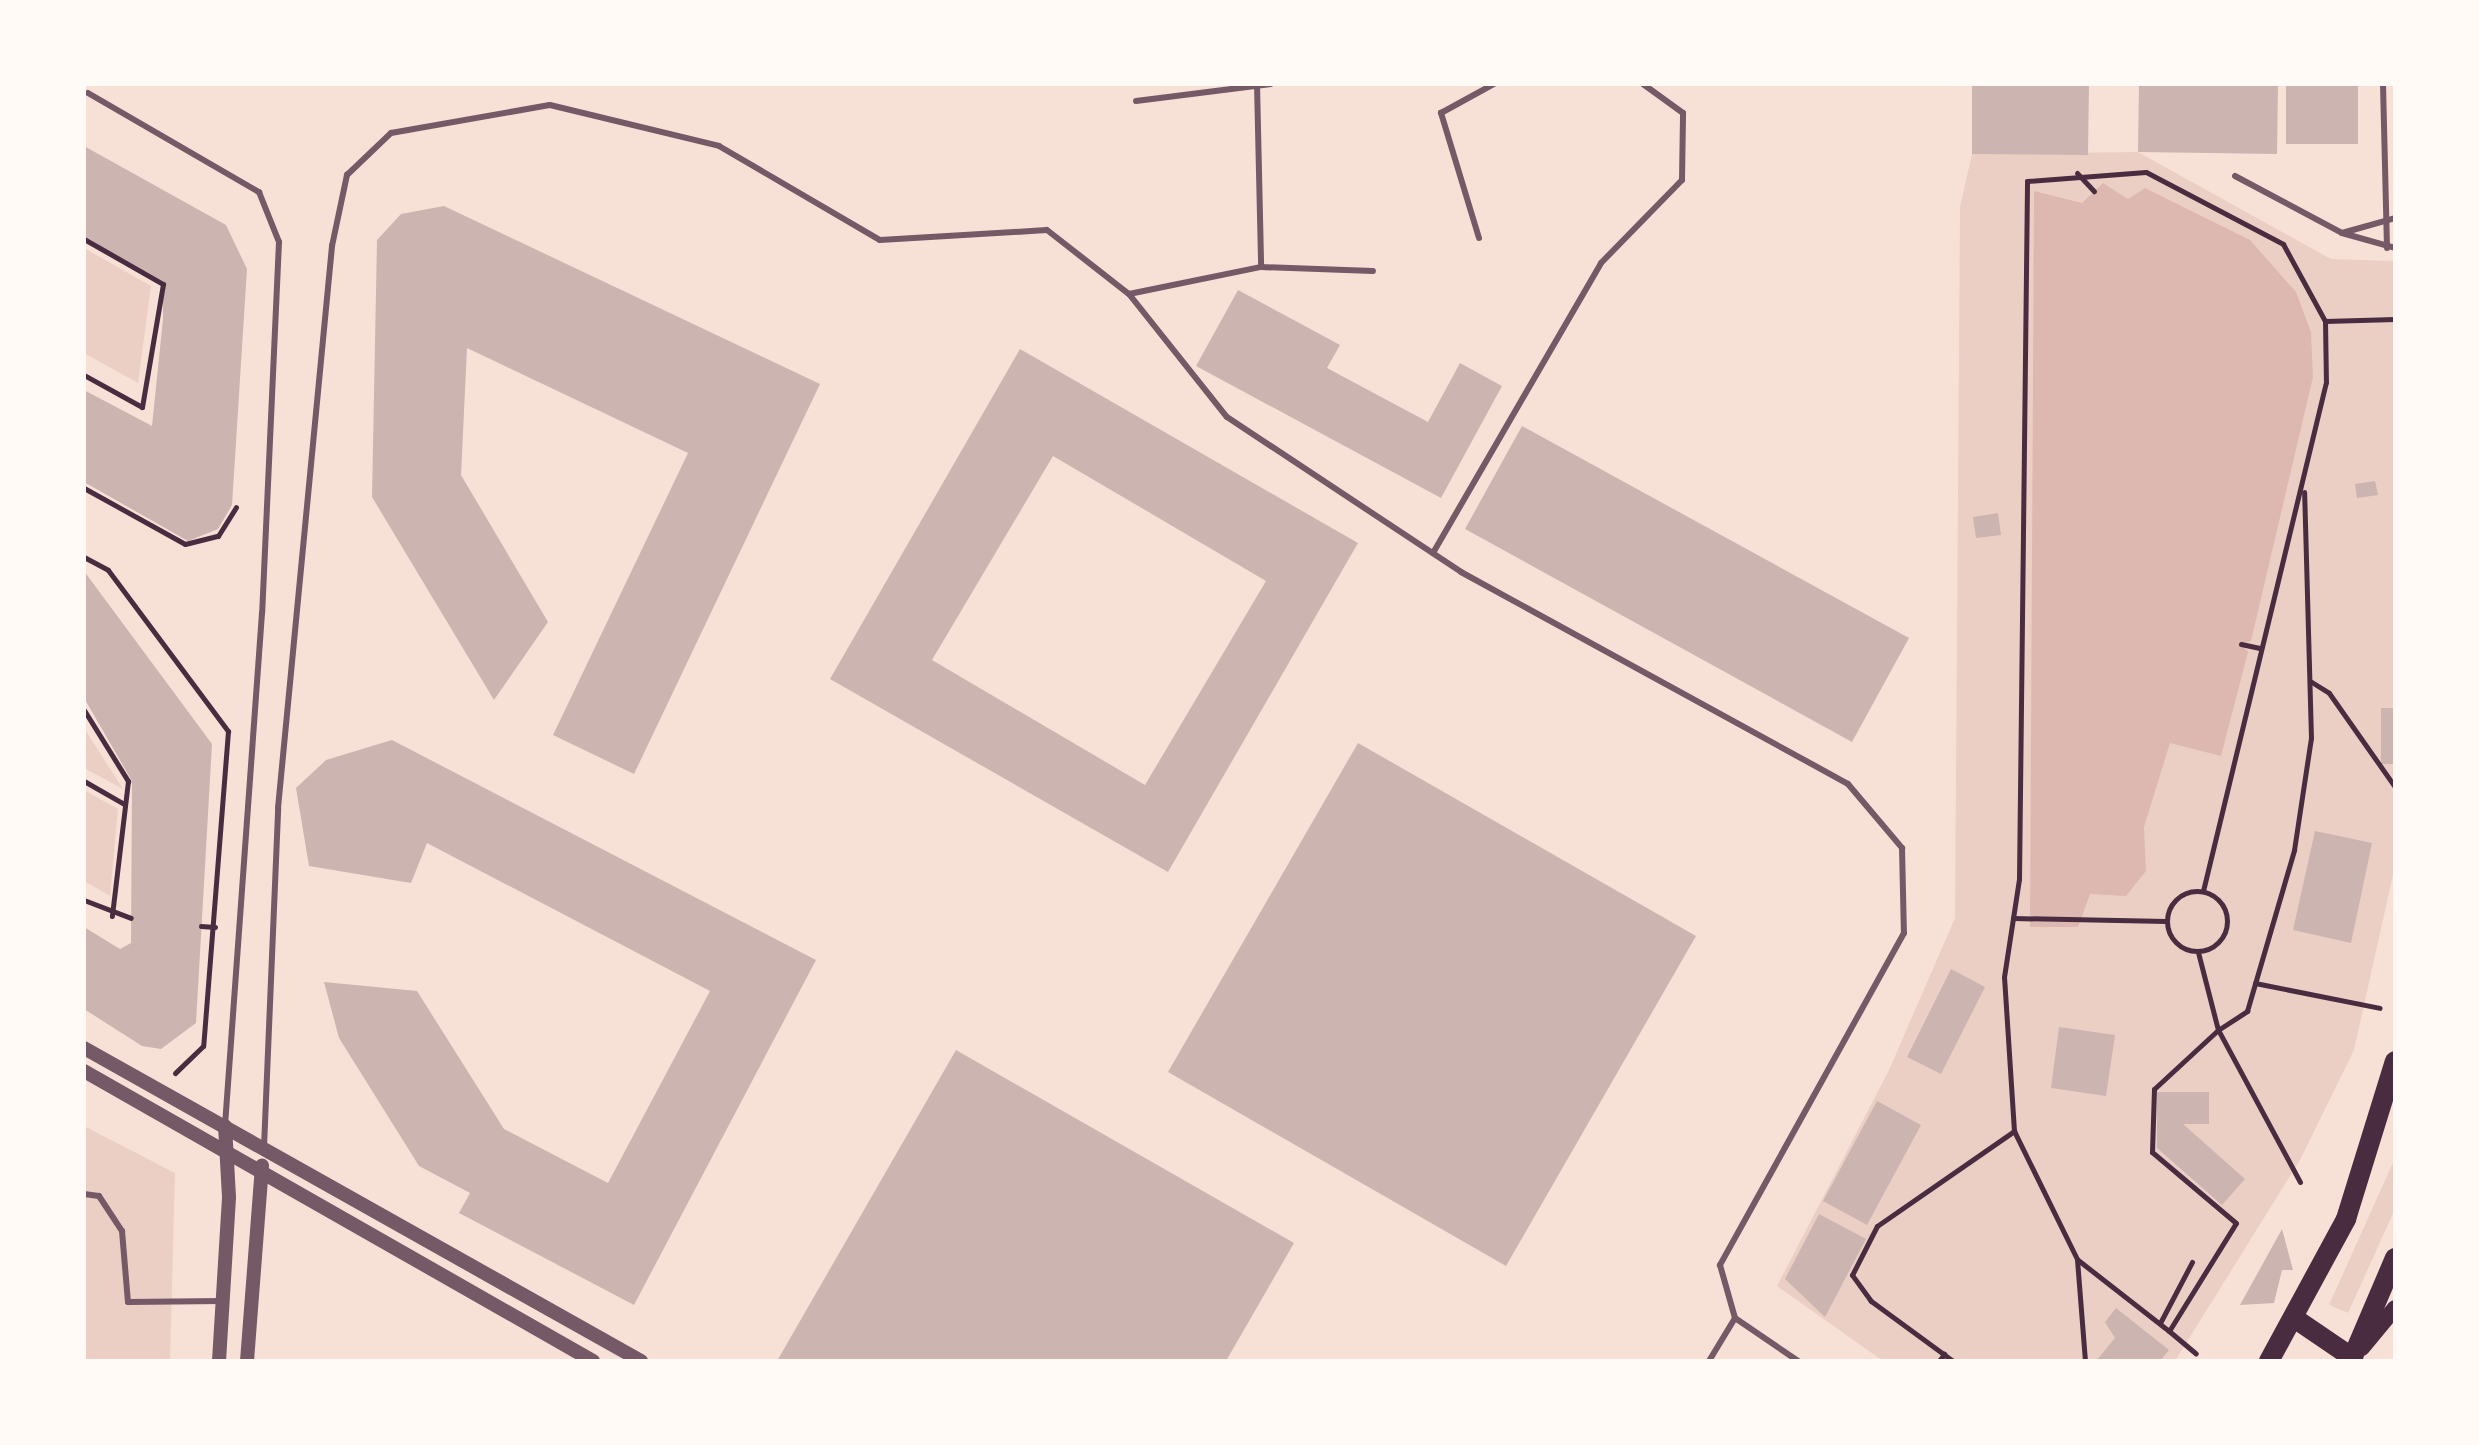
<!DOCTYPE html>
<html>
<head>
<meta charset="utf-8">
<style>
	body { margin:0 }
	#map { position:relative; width:2479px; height:1445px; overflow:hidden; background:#f7e1d7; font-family:Signika,sans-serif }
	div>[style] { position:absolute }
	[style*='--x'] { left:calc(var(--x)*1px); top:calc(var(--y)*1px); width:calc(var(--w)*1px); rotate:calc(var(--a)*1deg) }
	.green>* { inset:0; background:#ebcfc5 }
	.water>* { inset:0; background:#dcb8b0 }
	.building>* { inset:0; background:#ccb4b1 }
	.path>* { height:5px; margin:-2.5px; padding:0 2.5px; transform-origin:2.5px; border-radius:2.5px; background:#4a2c40 }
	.path>.ring { margin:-2.5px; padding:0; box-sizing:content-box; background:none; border:5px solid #4a2c40; border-radius:50% }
	.service>* { height:6px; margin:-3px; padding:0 3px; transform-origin:3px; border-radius:3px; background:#755966 }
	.tertiary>* { height:14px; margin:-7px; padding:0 7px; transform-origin:7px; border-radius:7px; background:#755966 }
	.secondary>* { height:16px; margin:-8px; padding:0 8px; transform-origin:8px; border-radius:8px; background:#4a2c40 }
	.primary>* { height:20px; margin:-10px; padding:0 10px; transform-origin:10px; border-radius:10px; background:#4a2c40 }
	span { translate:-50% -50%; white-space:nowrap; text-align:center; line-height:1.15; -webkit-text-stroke:8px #fffaf5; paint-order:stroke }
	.frame { position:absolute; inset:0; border:86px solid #fffaf5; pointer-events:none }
</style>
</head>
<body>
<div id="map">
	<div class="green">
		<div style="clip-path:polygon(2138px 152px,2331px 259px,2395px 261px,2395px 866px,2354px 1050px,2300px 1160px,2175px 1361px,1883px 1361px,1777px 1286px,1889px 1070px,1955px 918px,1960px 207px,1972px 154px)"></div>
		<div style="clip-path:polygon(84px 248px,151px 286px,138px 383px,84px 353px)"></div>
		<div style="clip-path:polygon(84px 728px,123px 789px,84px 768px)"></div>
		<div style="clip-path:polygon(84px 790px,118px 809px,110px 896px,84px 881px)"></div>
		<div style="clip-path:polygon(84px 1126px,175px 1173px,170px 1361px,84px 1361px)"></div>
		<div style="clip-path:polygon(2395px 1158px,2395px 1209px,2348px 1313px,2329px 1305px)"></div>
	</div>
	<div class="water">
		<div style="clip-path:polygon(2103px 183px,2128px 199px,2145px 188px,2250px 240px,2296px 292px,2311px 332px,2313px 377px,2251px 641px,2241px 644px,2248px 652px,2221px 756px,2170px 743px,2144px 827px,2146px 871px,2126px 896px,2090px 894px,2078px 927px,2030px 927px,2034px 191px,2082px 203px)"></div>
	</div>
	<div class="building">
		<div style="clip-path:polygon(1972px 84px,2089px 84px,2088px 155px,1972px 154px)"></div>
		<div style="clip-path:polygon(2139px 84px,2278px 84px,2277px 154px,2138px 152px)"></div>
		<div style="clip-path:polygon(2286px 84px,2358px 84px,2358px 144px,2286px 144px)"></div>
		<div style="clip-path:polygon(84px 146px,226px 225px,247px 269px,232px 505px,218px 529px,188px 541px,84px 482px,84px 390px,152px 426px,163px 319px,163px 284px,84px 236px)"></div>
		<div style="clip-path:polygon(444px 206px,820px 384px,634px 774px,553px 735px,688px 453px,467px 348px,461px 475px,548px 622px,494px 700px,372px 497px,377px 240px,401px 214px)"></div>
		<div style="clip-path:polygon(1238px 290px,1340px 345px,1327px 368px,1428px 422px,1460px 363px,1502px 386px,1441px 498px,1196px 366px)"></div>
		<div style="clip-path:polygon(evenodd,1020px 349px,1358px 543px,1168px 872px,830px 679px,1020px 349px,1053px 456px,1266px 581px,1145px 785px,932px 660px,1053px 456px)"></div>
		<div style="clip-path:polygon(1522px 426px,1909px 638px,1852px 742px,1465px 529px)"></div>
		<div style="clip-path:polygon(2375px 481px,2378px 495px,2357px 498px,2355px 484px)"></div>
		<div style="clip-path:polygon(1998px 513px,2001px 535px,1976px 538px,1973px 517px)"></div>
		<div style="clip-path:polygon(84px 571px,212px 744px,196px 1023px,161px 1049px,142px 1046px,84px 1009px,84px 927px,120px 949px,131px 943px,132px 781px,84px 698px)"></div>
		<div style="clip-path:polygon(2381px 708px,2395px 708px,2395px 764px,2381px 764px)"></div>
		<div style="clip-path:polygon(392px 740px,816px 960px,634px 1305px,459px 1213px,470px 1193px,419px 1166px,339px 1038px,324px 982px,417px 991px,504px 1129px,608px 1183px,710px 991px,427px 843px,411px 883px,309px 866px,296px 788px,326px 760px)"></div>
		<div style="clip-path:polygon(1358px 743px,1696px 936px,1506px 1266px,1168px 1072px)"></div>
		<div style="clip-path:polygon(2315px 831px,2372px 843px,2351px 943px,2293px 930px)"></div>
		<div style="clip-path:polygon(1951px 969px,1985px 987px,1941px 1074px,1907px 1057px)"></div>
		<div style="clip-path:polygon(2059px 1027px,2115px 1035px,2106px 1096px,2051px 1088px)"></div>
		<div style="clip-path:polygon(956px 1050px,1294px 1243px,1226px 1361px,777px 1361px)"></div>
		<div style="clip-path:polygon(2157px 1092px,2209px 1092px,2209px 1124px,2183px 1124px,2245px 1179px,2222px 1205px,2157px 1148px)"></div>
		<div style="clip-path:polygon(1877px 1101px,1921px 1125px,1867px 1225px,1823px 1201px)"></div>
		<div style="clip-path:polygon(1819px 1214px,1866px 1239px,1825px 1317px,1785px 1279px)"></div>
		<div style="clip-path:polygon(2282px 1229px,2293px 1270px,2282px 1270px,2274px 1303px,2240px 1305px)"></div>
		<div style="clip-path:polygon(2116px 1308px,2169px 1350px,2160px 1361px,2096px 1361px,2115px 1338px,2105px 1322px)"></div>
	</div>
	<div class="path">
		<div style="--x:2077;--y:173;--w:25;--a:47"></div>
		<div style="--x:84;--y:239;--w:91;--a:29.7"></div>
		<div style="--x:163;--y:284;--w:125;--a:99.7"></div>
		<div style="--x:142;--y:407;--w:66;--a:-151.1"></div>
		<div style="--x:2325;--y:321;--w:70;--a:-1.6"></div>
		<div style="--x:84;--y:488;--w:115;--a:29"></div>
		<div style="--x:185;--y:544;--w:34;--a:-14"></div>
		<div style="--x:218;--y:536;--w:34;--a:-58"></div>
		<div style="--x:84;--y:557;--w:27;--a:28"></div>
		<div style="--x:108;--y:570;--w:201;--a:53.3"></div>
		<div style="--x:228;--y:731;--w:316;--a:94.5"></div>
		<div style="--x:203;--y:1046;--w:39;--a:136"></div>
		<div style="--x:2241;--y:644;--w:19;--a:12"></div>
		<div style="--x:2310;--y:681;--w:22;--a:32"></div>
		<div style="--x:2329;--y:693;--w:115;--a:54.9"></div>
		<div style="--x:84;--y:710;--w:84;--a:58.2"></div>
		<div style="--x:128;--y:781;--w:136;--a:96.8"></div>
		<div style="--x:84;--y:781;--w:46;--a:29.9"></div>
		<div class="ring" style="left:2167px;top:891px;width:55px;height:55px"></div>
		<div style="--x:84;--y:900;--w:50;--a:21"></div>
		<div style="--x:2013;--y:918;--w:153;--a:1.1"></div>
		<div style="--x:201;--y:926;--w:14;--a:4"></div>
		<div style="--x:2255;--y:983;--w:127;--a:11.3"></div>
		<div style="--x:2300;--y:1182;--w:173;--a:-118.3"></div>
		<div style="--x:2218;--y:1030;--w:35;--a:-33"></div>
		<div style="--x:2247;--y:1011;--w:168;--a:-73.7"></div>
		<div style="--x:2294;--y:850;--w:113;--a:-81.4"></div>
		<div style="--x:2311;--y:738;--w:246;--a:-91.6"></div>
		<div style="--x:2078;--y:1260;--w:115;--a:38"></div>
		<div style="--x:2169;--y:1331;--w:127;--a:-58.2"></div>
		<div style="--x:2236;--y:1223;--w:110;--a:-139.8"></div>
		<div style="--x:2152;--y:1152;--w:63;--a:-88.2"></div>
		<div style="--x:2154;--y:1089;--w:87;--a:-42.7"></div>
		<div style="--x:2218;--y:1030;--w:81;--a:-104.4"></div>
		<div style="--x:2160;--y:1323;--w:69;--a:-62.3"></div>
		<div style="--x:2169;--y:1331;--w:35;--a:40"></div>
		<div style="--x:1939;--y:1361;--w:9;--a:-54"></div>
		<div style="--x:1953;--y:1361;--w:102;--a:-143.8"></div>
		<div style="--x:1871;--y:1301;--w:32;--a:-126"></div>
		<div style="--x:1852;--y:1275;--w:55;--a:-63"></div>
		<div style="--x:1877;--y:1226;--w:167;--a:-34.7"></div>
		<div style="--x:2085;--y:1361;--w:102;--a:-94.5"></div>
		<div style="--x:2077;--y:1259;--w:143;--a:-116.2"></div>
		<div style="--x:2014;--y:1131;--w:154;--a:-93.7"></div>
		<div style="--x:2004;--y:977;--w:99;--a:-81.3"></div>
		<div style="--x:2019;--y:879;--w:698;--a:-89.34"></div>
		<div style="--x:2027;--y:181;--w:119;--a:-4.3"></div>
		<div style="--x:2146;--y:172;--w:155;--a:27.7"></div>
		<div style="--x:2283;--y:244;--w:88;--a:61.4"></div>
		<div style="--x:2325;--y:321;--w:61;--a:89.1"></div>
		<div style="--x:2326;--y:382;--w:524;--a:103.59"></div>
	</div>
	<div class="service">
		<div style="--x:1257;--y:84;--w:183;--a:88.7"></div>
		<div style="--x:2383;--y:84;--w:164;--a:88.6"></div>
		<div style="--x:88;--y:93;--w:198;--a:30.1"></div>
		<div style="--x:259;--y:192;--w:54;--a:68.2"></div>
		<div style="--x:279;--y:242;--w:371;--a:92.6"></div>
		<div style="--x:262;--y:613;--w:513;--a:94.13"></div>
		<div style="--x:1136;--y:101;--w:136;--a:-7.2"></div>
		<div style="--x:2235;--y:176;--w:121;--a:28"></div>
		<div style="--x:2342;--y:233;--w:55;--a:15.8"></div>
		<div style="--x:2342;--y:233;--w:55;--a:-15.8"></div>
		<div style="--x:1479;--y:238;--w:131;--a:-106.9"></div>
		<div style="--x:1441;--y:113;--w:60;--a:-28.7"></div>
		<div style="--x:1129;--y:294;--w:135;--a:-11.6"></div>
		<div style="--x:1261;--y:267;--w:112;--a:2"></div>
		<div style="--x:1433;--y:553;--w:335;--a:-59.9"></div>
		<div style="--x:1601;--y:263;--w:116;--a:-45.7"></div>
		<div style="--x:1682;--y:180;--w:67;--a:-89.1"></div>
		<div style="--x:1683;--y:113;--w:49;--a:-144.1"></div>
		<div style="--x:264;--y:1147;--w:339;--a:-87.6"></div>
		<div style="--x:278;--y:808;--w:565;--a:-84.51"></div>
		<div style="--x:332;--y:246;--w:73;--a:-78.1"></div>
		<div style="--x:347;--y:175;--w:61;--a:-43.7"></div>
		<div style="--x:391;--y:133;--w:161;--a:-10"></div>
		<div style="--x:550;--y:105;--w:174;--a:13.6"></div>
		<div style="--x:719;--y:146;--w:186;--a:30.3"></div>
		<div style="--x:880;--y:240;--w:167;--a:-3.4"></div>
		<div style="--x:1047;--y:230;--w:104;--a:38"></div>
		<div style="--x:1129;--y:294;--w:157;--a:51.5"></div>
		<div style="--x:1227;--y:417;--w:281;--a:33.5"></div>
		<div style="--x:1461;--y:572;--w:441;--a:28.7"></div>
		<div style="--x:1848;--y:784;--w:84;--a:49.8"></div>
		<div style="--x:1902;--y:848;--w:85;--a:88.7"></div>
		<div style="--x:1904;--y:933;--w:380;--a:119"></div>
		<div style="--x:1720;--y:1265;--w:55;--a:74.2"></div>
		<div style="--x:84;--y:1194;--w:15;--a:8"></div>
		<div style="--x:99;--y:1196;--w:42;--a:56.7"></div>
		<div style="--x:122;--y:1231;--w:71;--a:85.2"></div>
		<div style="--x:128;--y:1302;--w:94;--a:-0.6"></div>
		<div style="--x:1709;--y:1361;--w:50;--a:-58.8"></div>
		<div style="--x:1735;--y:1318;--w:76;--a:34.3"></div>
	</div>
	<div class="tertiary">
		<div style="--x:84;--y:1048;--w:639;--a:29.33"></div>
		<div style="--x:84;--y:1071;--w:586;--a:29.67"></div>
		<div style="--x:219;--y:1361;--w:164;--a:-86.5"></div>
		<div style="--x:229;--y:1197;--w:71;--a:-93.2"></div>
		<div style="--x:247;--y:1361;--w:196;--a:-85.6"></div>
	</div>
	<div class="secondary">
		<div style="--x:2362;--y:1348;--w:52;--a:-50.5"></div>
	</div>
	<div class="primary">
		<div style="--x:2297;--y:1320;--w:68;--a:34.2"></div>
		<div style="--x:2269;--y:1361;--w:162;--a:-61.5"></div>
		<div style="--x:2346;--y:1219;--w:165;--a:-72.8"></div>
		<div style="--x:2351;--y:1361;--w:112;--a:-66.9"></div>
	</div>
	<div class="frame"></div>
</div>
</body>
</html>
